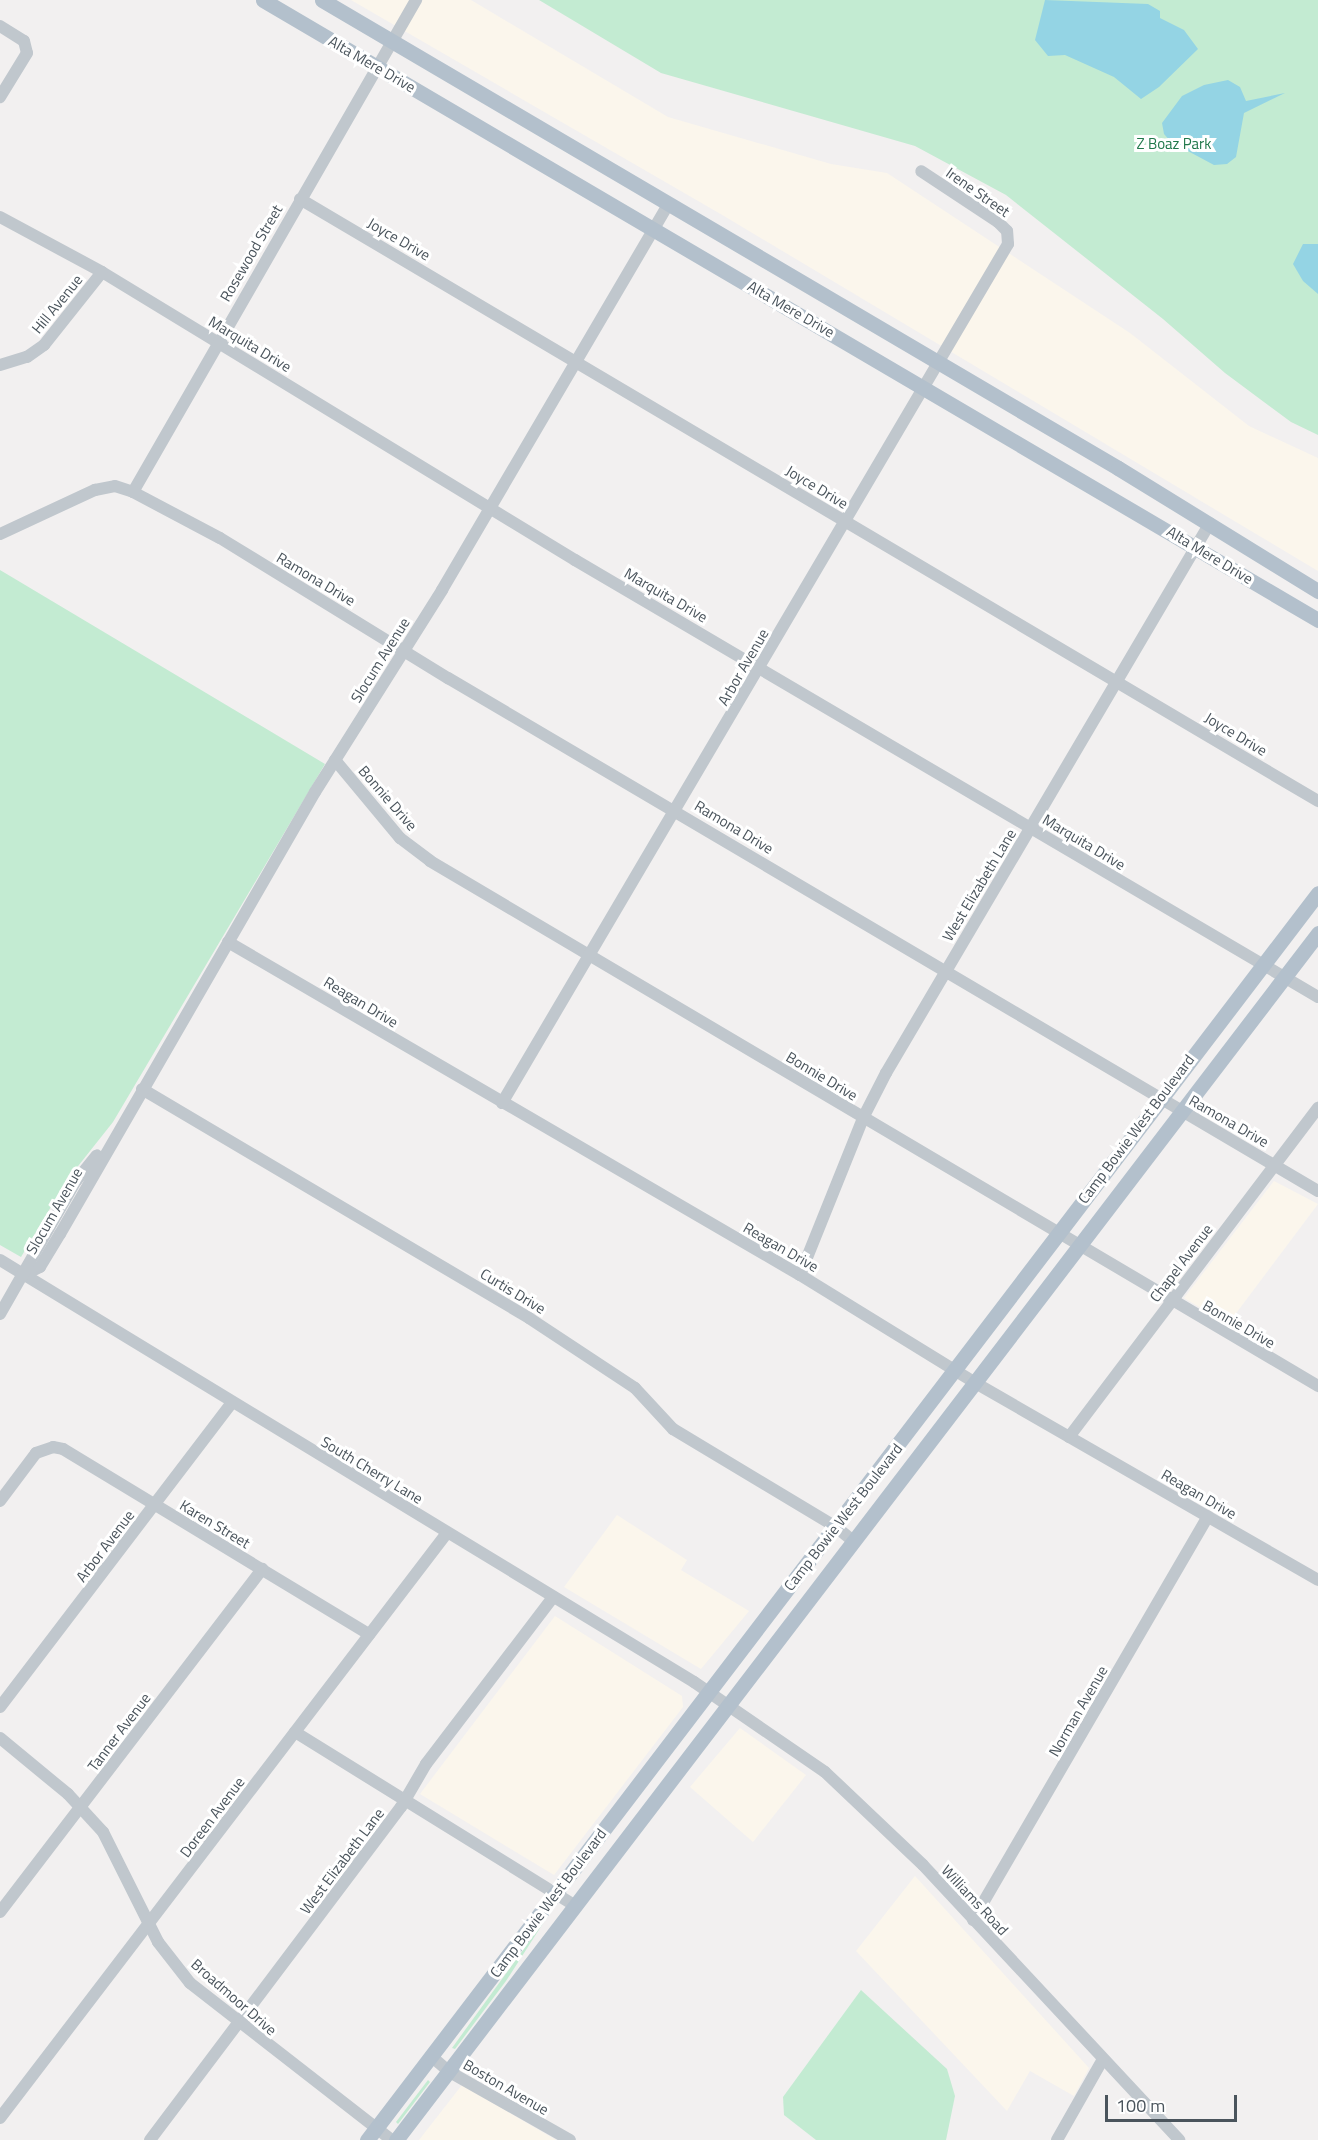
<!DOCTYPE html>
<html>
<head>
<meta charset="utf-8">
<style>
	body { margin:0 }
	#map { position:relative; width:1318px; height:2140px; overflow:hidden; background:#f2f0f0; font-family:"Titillium Web",sans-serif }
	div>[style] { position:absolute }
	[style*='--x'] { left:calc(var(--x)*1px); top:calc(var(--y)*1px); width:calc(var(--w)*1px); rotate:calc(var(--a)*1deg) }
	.commercial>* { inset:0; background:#fbf6ec }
	.green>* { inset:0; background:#c3ebd2 }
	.water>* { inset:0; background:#94d4e4 }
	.minor>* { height:12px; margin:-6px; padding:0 6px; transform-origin:6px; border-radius:6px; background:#c0c7cd }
	.major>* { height:15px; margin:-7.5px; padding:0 7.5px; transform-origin:7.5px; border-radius:7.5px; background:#b3c0cc }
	span { translate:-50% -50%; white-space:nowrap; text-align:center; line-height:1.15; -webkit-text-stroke:6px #fff; paint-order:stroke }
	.street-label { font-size:15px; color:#4a545c }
	.park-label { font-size:15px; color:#20784b }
	.scale { position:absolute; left:1105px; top:2095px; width:132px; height:27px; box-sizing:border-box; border:3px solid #4a545c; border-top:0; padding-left:8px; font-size:18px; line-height:21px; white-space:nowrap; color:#4a545c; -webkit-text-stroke:4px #fff; paint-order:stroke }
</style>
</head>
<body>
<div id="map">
	<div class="commercial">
		<div style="clip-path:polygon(351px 0,471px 0,668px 117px,831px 164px,887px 173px,1130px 333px,1249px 426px,1318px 458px,1318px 571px,724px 216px)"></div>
		<div style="clip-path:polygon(1274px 1181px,1318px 1204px,1228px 1324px,1184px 1298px)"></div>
		<div style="clip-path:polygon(617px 1515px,687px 1560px,681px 1570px,749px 1611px,701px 1669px,564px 1587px)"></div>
		<div style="clip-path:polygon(555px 1616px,682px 1696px,683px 1707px,554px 1875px,420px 1794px)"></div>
		<div style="clip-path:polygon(740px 1728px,806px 1775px,753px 1842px,690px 1787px)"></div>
		<div style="clip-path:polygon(915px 1876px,1089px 2068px,1074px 2096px,1030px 2071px,1007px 2111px,856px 1951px)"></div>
		<div style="clip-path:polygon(462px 2085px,556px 2140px,419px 2140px)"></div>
	</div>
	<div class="green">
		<div style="clip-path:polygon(539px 0,1318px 0,1318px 435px,1291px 422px,1225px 373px,1163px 319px,1006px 195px,915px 146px,661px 73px)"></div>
		<div style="clip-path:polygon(0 570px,325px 764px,113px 1122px,67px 1180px,21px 1257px,0 1245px)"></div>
		<div style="clip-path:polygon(549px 1914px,506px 1981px,455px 2049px,452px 2048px)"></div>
		<div style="clip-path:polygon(861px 1990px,947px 2069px,955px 2096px,946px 2140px,816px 2140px,784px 2115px,783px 2097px)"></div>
		<div style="clip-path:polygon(428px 2080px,430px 2082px,398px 2124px,396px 2122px)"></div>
	</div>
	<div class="water">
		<div style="clip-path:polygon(1045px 0,1148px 4px,1160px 11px,1160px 18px,1184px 30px,1198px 49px,1159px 87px,1141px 99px,1114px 77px,1065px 55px,1048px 56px,1035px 40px)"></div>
		<div style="clip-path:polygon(1228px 80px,1240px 87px,1246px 101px,1285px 93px,1244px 113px,1236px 157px,1227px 164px,1214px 165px,1171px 142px,1164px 134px,1162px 123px,1182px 96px,1204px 85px)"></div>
		<div style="clip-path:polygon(1303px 244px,1318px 244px,1318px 294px,1303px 281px,1293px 264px)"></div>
	</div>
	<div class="minor">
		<div style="--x:0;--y:26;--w:28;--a:32"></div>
		<div style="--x:24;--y:41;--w:12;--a:76"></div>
		<div style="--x:27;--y:53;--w:52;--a:121.5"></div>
		<div style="--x:300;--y:199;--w:1183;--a:30.6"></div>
		<div style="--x:0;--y:217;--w:116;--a:28.3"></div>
		<div style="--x:102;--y:272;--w:554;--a:31.34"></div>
		<div style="--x:575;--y:560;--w:862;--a:30.46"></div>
		<div style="--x:0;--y:365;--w:28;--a:-17"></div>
		<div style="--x:27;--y:357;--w:21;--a:-35"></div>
		<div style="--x:44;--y:345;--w:93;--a:-51.5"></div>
		<div style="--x:133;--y:492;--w:568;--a:-60.09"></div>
		<div style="--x:0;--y:534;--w:105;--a:-24.9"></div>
		<div style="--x:95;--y:490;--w:20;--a:-11"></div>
		<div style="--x:115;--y:486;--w:19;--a:18"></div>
		<div style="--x:133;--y:492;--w:98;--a:27.9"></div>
		<div style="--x:220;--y:538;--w:268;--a:31.6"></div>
		<div style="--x:448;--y:678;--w:1010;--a:30.53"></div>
		<div style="--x:335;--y:760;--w:102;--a:50.2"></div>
		<div style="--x:400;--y:838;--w:38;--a:37"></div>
		<div style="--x:430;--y:861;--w:1032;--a:30.59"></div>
		<div style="--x:228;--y:942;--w:662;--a:30.21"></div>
		<div style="--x:800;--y:1275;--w:202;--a:31.6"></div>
		<div style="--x:972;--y:1381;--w:399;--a:29.9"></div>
		<div style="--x:142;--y:1089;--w:450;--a:30.6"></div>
		<div style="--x:529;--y:1318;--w:127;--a:33.4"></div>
		<div style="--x:635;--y:1388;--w:56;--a:47.2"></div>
		<div style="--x:673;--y:1429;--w:190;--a:31"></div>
		<div style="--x:836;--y:1527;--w:21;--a:39"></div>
		<div style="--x:502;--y:1103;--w:997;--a:-59.5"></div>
		<div style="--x:1008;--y:244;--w:13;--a:-94"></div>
		<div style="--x:1007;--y:231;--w:13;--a:-135"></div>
		<div style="--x:998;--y:222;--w:92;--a:-146.5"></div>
		<div style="--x:0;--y:1260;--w:812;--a:31.3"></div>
		<div style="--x:694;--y:1682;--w:159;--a:34.5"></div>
		<div style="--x:825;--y:1772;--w:135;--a:43.5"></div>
		<div style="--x:923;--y:1865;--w:376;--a:47"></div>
		<div style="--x:24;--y:1275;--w:18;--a:-27"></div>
		<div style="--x:40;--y:1267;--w:39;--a:-59"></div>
		<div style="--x:60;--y:1234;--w:510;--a:-60.02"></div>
		<div style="--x:315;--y:792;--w:239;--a:-57.8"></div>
		<div style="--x:442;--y:590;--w:446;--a:-59.6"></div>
		<div style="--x:800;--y:1275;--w:169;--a:-68.1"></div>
		<div style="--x:863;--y:1118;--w:51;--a:-62.9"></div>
		<div style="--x:886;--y:1073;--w:638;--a:-59.5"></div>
		<div style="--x:0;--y:1314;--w:153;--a:-60.3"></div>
		<div style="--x:76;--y:1181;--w:33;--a:-51"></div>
		<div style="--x:1069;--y:1437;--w:413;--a:-52.9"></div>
		<div style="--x:0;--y:1501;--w:60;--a:-53.1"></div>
		<div style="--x:36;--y:1453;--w:18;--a:-19"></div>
		<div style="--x:53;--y:1447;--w:10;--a:11"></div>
		<div style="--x:63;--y:1449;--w:358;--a:31.2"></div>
		<div style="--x:0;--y:1707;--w:383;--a:-52.7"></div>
		<div style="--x:295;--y:1732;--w:328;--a:31.8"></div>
		<div style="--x:0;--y:1738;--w:88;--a:39.5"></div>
		<div style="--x:68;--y:1794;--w:52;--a:47.4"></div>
		<div style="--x:103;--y:1832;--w:123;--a:63.4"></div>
		<div style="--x:158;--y:1942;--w:52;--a:52"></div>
		<div style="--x:190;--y:1983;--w:256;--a:37.9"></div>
		<div style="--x:0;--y:1912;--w:432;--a:-52.6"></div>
		<div style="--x:973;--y:1920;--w:467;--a:-59.8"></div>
		<div style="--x:431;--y:2056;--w:23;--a:41"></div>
		<div style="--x:448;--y:2071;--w:140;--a:29.5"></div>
		<div style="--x:0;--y:2118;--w:736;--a:-52.62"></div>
		<div style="--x:150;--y:2140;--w:417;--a:-53"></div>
		<div style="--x:401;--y:1807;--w:50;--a:-59.8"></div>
		<div style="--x:426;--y:1764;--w:210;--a:-52.7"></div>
		<div style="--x:1057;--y:2140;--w:93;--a:-60.4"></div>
	</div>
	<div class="major">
		<div style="--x:263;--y:0;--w:1224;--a:30.44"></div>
		<div style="--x:322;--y:0;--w:923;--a:30.45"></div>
		<div style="--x:1118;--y:468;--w:235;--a:31.6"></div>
		<div style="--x:367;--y:2140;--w:1568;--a:-52.67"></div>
		<div style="--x:396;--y:2140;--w:1519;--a:-52.62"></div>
	</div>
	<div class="street-label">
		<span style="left:372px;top:64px;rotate:30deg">Alta Mere Drive</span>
		<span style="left:978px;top:192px;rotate:35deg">Irene Street</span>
		<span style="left:399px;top:239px;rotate:30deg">Joyce Drive</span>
		<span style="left:251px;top:253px;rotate:-60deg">Rosewood Street</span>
		<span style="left:57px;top:304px;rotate:-51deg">Hill Avenue</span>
		<span style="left:791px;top:309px;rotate:30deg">Alta Mere Drive</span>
		<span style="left:250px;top:344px;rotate:31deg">Marquita Drive</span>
		<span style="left:817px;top:487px;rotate:31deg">Joyce Drive</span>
		<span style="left:1210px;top:555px;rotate:31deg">Alta Mere Drive</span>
		<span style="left:316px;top:579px;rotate:31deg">Ramona Drive</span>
		<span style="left:666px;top:595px;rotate:30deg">Marquita Drive</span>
		<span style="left:380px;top:660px;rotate:-58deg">Slocum Avenue</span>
		<span style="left:743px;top:667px;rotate:-60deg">Arbor Avenue</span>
		<span style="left:1236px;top:734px;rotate:31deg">Joyce Drive</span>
		<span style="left:388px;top:798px;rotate:49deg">Bonnie Drive</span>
		<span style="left:734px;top:827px;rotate:31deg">Ramona Drive</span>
		<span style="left:1084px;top:842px;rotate:31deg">Marquita Drive</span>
		<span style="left:979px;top:885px;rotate:-59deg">West Elizabeth Lane</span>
		<span style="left:361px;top:1002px;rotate:31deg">Reagan Drive</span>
		<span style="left:822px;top:1076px;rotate:31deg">Bonnie Drive</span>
		<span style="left:1229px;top:1121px;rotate:30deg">Ramona Drive</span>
		<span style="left:1136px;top:1129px;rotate:-53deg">Camp Bowie West Boulevard</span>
		<span style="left:54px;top:1211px;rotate:-60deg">Slocum Avenue</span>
		<span style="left:781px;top:1247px;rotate:30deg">Reagan Drive</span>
		<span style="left:1181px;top:1263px;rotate:-53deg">Chapel Avenue</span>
		<span style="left:513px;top:1291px;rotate:31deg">Curtis Drive</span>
		<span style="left:1239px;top:1324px;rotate:30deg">Bonnie Drive</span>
		<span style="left:372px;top:1470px;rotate:31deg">South Cherry Lane</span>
		<span style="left:1199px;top:1494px;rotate:30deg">Reagan Drive</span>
		<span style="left:843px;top:1517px;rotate:-52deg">Camp Bowie West Boulevard</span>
		<span style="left:215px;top:1524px;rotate:31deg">Karen Street</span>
		<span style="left:105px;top:1546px;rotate:-53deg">Arbor Avenue</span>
		<span style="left:1078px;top:1711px;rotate:-60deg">Norman Avenue</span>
		<span style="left:119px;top:1732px;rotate:-53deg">Tanner Avenue</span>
		<span style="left:212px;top:1817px;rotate:-53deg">Doreen Avenue</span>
		<span style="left:342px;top:1861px;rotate:-53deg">West Elizabeth Lane</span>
		<span style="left:975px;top:1900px;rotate:47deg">Williams Road</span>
		<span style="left:548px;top:1903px;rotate:-53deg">Camp Bowie West Boulevard</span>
		<span style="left:234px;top:1997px;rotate:41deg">Broadmoor Drive</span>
		<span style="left:506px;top:2087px;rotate:30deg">Boston Avenue</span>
	</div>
	<div class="park-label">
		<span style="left:1174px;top:144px">Z Boaz Park</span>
	</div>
	<div class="scale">100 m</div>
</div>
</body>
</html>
